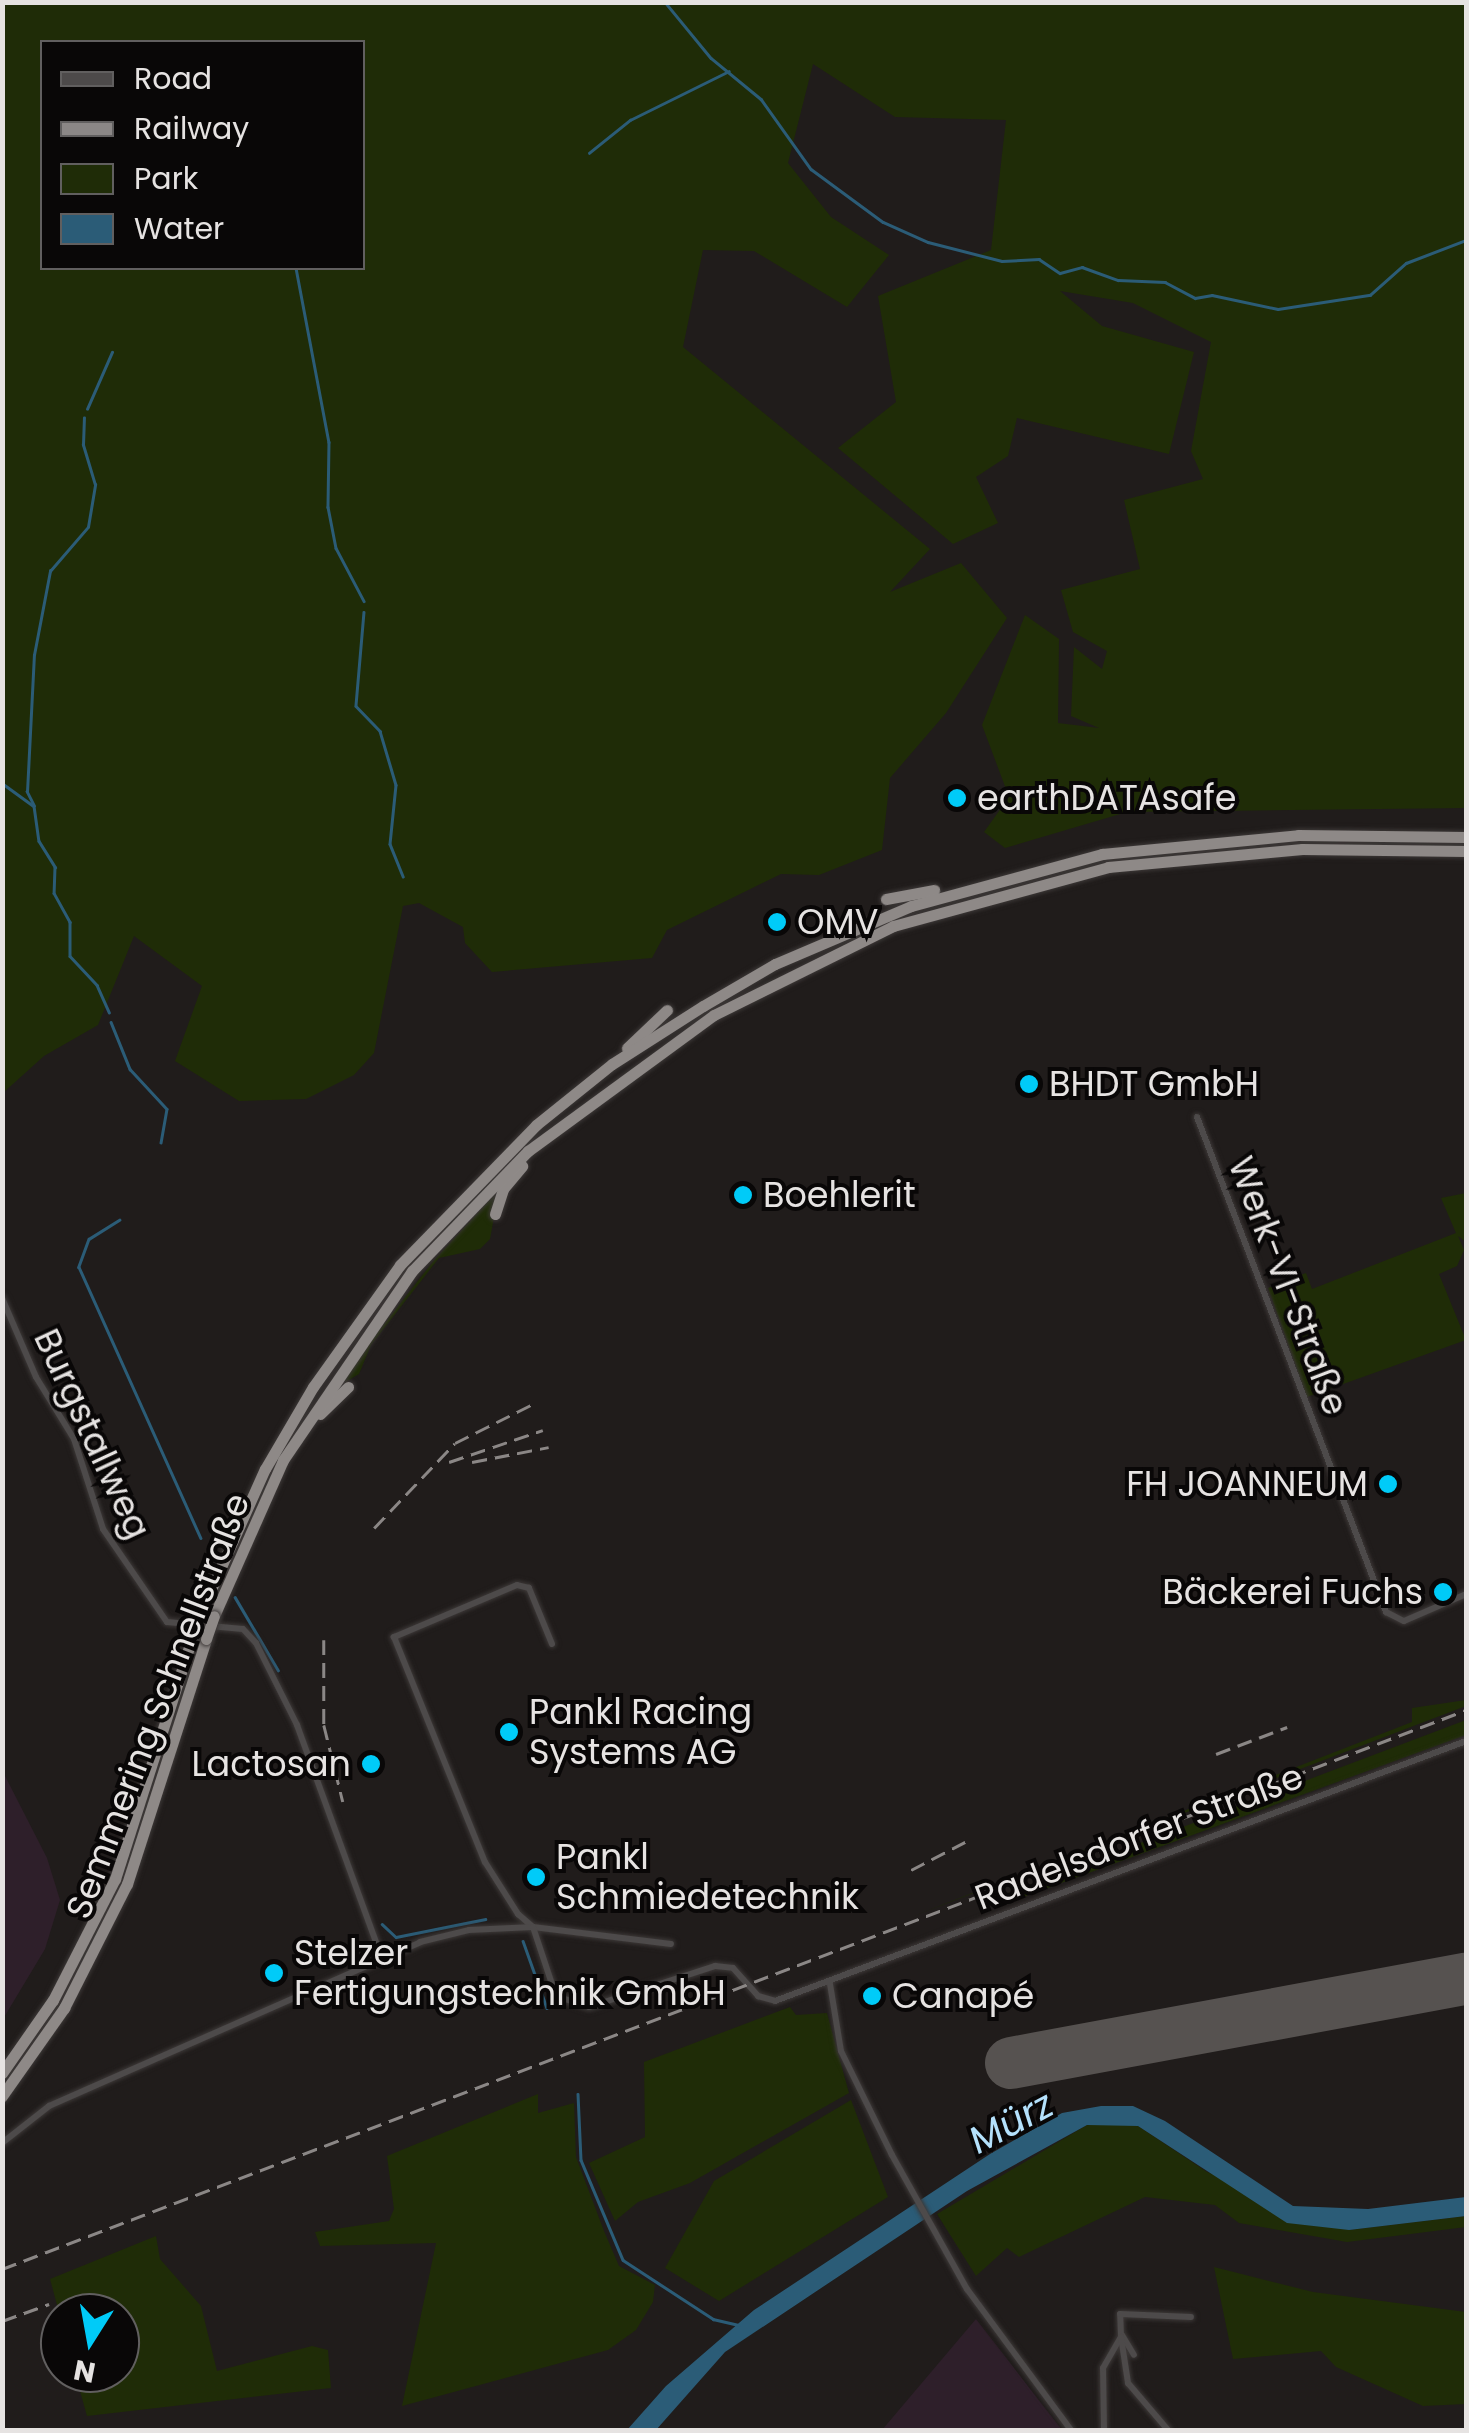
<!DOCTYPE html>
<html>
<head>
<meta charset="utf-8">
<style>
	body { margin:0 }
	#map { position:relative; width:1469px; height:2433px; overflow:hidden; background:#201c1b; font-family:Poppins,sans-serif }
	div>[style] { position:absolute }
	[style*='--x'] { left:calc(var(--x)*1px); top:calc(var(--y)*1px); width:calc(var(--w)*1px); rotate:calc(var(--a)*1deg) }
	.commercial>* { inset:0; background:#2e1f2a }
	.green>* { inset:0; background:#1f2c07 }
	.water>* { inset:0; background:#2b5c77 }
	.stream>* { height:2.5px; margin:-1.25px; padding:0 1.25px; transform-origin:1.25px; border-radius:1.25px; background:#2b5c77 }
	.runway>* { height:52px; margin:-26px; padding:0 26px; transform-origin:26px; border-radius:26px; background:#565250 }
	.roads { filter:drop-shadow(0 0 2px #3c3837) drop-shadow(0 0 2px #3c3837) }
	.street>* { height:6px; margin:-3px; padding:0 3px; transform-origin:3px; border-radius:3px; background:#4d4a4a }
	.highway>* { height:11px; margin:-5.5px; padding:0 5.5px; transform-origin:5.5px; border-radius:5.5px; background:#8e8987 }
	.rail>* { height:2.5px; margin-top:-1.25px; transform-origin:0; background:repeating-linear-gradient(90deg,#8b8786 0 15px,transparent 0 23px) }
	.bridges { filter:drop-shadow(0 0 2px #3c3837) drop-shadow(0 0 2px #3c3837) }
	.highway-bridge>* { height:11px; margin:-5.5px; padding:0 5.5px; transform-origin:5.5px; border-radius:5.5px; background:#8e8987 }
	.dots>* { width:28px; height:28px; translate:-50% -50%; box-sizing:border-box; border:5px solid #090707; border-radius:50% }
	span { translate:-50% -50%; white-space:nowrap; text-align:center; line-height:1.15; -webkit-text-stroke:8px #090707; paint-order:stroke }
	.poi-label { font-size:35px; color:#e6e3e2 }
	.left { translate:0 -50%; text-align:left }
	.right { translate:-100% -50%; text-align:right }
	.street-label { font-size:35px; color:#e6e3e2 }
	.water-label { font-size:38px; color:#b4e1fc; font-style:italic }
	.frame { position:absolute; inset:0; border:5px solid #e6e3e2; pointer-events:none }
	.legend { position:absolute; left:40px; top:40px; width:325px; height:230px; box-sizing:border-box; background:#090707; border:2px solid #615f5f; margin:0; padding:12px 18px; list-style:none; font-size:30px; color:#e6e3e2 }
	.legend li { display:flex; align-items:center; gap:20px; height:50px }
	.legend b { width:50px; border:2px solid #615f5f }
	.north { position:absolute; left:40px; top:2293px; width:100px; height:100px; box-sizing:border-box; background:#090707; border:2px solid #615f5f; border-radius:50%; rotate:191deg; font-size:28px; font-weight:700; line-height:40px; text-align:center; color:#e6e3e2 }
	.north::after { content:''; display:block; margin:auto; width:35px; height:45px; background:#00cbf8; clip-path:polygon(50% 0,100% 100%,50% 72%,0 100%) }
</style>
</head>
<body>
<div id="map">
	<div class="commercial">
		<div style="clip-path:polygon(3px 1772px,47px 1858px,60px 1900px,45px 1949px,3px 2019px)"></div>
		<div style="clip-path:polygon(976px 2319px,1062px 2430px,882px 2430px)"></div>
	</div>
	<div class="green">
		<div style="clip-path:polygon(evenodd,2px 3px,1466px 3px,1466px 808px,1127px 812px,1005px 848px,984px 832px,1009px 797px,982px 725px,1025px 615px,1059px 639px,1058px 723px,1099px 728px,1071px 716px,1074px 647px,1102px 669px,1107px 651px,1073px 632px,1061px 590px,1140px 569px,1124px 500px,1203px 479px,1191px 451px,1211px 342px,1133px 303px,1060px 291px,1102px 326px,1194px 352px,1169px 454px,1017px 418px,1008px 456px,976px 477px,998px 523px,953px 544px,838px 448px,896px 402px,878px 296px,991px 250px,1006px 120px,895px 117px,813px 64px,788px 163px,831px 217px,889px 255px,847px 307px,754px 251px,703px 250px,683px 347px,930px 549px,890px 592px,961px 563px,1007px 618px,946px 713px,890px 778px,882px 850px,819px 875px,781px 874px,667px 930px,652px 958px,492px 972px,465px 943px,463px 927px,419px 903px,403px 906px,374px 1053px,354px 1075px,306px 1099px,239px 1101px,175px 1061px,202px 986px,134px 936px,98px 1025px,44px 1056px,3px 1093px,2px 3px,42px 42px,362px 42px,362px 268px,42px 268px,42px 42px)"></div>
		<div style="clip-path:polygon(499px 1190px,490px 1239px,480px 1249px,439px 1258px,371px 1345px,359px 1374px,342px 1384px,369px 1343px,435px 1259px)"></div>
		<div style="clip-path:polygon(1466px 1193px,1466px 1242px,1458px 1236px,1464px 1250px,1457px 1266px,1439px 1274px,1466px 1340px,1307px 1397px,1268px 1288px,1306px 1273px,1312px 1289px,1456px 1233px,1441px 1198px)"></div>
		<div style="clip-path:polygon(1466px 1700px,1466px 1706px,911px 1917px,1412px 1722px,1412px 1708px)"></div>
		<div style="clip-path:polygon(1466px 1720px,1466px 1735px,998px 1906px,995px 1898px)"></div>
		<div style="clip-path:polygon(790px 2007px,796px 2015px,827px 2013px,849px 2093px,690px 2183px,638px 2202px,615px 2221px,589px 2163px,645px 2137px,644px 2062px)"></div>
		<div style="clip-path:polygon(538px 2094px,538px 2113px,574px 2103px,576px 2157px,604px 2231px,619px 2266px,655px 2285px,653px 2302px,636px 2330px,608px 2350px,402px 2406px,436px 2243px,320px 2246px,315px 2232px,389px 2221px,394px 2209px,387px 2156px)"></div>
		<div style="clip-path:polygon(851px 2100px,888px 2197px,719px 2301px,665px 2268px,714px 2181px)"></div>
		<div style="clip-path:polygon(1114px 2122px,1138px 2126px,1207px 2172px,1349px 2230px,1466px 2216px,1466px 2227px,1347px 2242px,1239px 2223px,1215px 2205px,1145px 2197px,1019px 2257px,1007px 2248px,976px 2276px,937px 2214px,1087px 2125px)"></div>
		<div style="clip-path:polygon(156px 2236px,160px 2259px,201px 2306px,217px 2371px,312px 2346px,328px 2350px,331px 2388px,87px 2416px,75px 2373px,120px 2373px,120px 2313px,60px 2316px,50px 2279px)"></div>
		<div style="clip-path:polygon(1214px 2267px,1313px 2292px,1466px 2312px,1466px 2404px,1423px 2406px,1336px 2367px,1321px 2351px,1233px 2359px)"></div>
	</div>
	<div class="water">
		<div style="clip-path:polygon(1101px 2106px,1133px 2106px,1165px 2121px,1293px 2206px,1368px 2209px,1466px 2197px,1466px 2216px,1349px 2230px,1287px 2223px,1138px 2126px,1087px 2125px,967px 2191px,725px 2352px,656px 2430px,627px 2430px,666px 2386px,754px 2310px,990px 2154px,1062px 2113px)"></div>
	</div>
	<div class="stream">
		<div style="--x:665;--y:2;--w:72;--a:50.6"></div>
		<div style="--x:711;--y:58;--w:65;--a:39.4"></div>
		<div style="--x:761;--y:99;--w:86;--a:54.5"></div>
		<div style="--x:811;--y:169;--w:89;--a:36.4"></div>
		<div style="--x:883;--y:222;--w:49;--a:24"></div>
		<div style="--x:928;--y:242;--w:76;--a:14.4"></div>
		<div style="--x:1002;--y:261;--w:37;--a:-3"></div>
		<div style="--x:1039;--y:259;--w:25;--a:34"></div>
		<div style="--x:1060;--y:273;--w:23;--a:-15"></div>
		<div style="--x:1082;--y:267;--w:38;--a:20"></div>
		<div style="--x:1118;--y:280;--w:47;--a:2.4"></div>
		<div style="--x:1165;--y:282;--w:34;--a:28"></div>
		<div style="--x:1195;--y:298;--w:17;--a:-10"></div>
		<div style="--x:1212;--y:295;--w:67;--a:12"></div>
		<div style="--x:1278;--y:309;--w:93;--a:-8.7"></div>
		<div style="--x:1370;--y:295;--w:48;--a:-41.6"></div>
		<div style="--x:1406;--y:263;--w:64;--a:-21"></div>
		<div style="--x:589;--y:153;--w:53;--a:-38.8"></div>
		<div style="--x:630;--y:120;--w:110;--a:-26.3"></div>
		<div style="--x:296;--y:268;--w:177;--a:79.3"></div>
		<div style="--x:329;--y:442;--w:65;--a:90.9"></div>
		<div style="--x:328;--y:507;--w:42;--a:79"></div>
		<div style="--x:336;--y:548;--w:60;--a:62.2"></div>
		<div style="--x:87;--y:409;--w:62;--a:-66.3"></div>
		<div style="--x:364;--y:612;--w:94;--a:94.9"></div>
		<div style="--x:356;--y:706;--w:35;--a:46"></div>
		<div style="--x:380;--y:731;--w:56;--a:73.5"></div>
		<div style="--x:396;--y:785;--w:59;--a:95.8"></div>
		<div style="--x:390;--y:844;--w:35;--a:68"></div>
		<div style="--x:2;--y:783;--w:39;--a:36"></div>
		<div style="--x:34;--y:806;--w:35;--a:82"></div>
		<div style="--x:39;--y:841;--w:31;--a:58"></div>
		<div style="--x:55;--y:867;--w:26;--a:92"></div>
		<div style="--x:54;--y:893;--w:33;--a:61"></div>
		<div style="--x:70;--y:922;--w:34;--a:90"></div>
		<div style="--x:70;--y:956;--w:40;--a:47"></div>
		<div style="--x:97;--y:985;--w:30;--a:66"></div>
		<div style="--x:34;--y:806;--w:16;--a:-117"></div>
		<div style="--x:27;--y:792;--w:137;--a:-87.1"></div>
		<div style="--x:34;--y:655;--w:86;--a:-79.2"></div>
		<div style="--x:50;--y:571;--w:58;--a:-49.2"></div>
		<div style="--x:88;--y:527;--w:43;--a:-80.5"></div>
		<div style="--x:95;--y:485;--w:42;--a:-106.7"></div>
		<div style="--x:83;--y:445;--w:27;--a:-88"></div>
		<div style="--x:111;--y:1022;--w:51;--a:68"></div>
		<div style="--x:130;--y:1069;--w:54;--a:47.2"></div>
		<div style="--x:167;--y:1109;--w:34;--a:100"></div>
		<div style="--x:120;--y:1220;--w:36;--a:148"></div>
		<div style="--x:89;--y:1239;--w:30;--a:110"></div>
		<div style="--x:79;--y:1267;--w:297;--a:65.8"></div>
		<div style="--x:235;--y:1597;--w:85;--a:59.5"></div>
		<div style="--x:382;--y:1924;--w:19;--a:43"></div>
		<div style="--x:396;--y:1937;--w:91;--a:-11.4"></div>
		<div style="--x:523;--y:1941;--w:71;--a:70.3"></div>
		<div style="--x:578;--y:2094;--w:66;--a:87.4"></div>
		<div style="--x:581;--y:2160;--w:108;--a:67.2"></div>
		<div style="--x:623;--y:2260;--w:108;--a:33.2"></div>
		<div style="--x:713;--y:2319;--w:26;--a:13"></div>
	</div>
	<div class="runway">
		<div style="--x:1011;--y:2063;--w:463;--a:-10.5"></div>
	</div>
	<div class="roads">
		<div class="street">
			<div style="--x:1197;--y:1117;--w:530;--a:69.1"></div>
			<div style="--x:1386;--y:1612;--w:20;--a:27"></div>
			<div style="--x:1404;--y:1621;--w:68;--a:-23.5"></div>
			<div style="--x:2;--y:1298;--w:86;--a:66.7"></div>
			<div style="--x:36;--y:1377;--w:73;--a:58.5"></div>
			<div style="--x:74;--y:1439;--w:95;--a:72.1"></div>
			<div style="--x:103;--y:1529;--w:113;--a:55.5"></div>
			<div style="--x:167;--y:1622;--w:76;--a:5.3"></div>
			<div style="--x:243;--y:1629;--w:19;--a:47"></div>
			<div style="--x:256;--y:1643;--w:92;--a:63.4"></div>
			<div style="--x:297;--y:1725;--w:249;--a:70"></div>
			<div style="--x:552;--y:1644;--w:61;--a:-112.3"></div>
			<div style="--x:529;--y:1588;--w:12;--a:-166"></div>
			<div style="--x:517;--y:1585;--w:134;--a:157.1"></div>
			<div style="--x:394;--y:1637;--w:243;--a:68"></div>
			<div style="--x:485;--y:1862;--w:62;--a:57.6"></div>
			<div style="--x:518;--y:1914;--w:20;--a:41"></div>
			<div style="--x:533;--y:1927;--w:139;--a:7"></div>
			<div style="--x:830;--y:1984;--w:68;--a:80.7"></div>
			<div style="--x:841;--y:2051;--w:116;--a:63.9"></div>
			<div style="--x:892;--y:2155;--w:154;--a:60.8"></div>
			<div style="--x:967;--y:2289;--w:175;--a:53.6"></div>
			<div style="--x:2;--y:2143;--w:60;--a:-38.2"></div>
			<div style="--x:49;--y:2106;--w:406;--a:-23.8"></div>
			<div style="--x:420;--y:1942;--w:50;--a:-13.8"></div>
			<div style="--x:469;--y:1930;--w:64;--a:-2.7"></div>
			<div style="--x:533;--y:1927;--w:63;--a:71.6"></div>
			<div style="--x:553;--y:1987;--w:14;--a:51"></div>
			<div style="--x:562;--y:1998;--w:28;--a:18"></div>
			<div style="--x:589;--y:2007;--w:133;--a:-18"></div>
			<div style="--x:715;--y:1966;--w:18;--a:6"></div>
			<div style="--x:733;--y:1968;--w:38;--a:48"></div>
			<div style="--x:758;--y:1996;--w:18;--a:16"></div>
			<div style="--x:775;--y:2001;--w:738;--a:-20.62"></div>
			<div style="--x:1122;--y:2335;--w:23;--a:59"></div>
			<div style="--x:1121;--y:2337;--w:23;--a:-92"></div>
			<div style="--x:1120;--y:2314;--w:71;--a:2.4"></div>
			<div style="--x:1104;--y:2430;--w:62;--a:-90.9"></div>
			<div style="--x:1103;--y:2368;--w:36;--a:-60"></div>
			<div style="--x:1121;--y:2337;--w:47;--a:81.3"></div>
			<div style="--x:1128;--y:2383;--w:62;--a:49.6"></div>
		</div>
		<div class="highway">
			<div style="--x:886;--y:899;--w:49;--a:-10.6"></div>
			<div style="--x:627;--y:1048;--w:55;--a:-43.5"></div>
			<div style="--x:495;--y:1214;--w:26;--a:-72"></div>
			<div style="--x:503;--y:1189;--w:30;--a:-50"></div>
			<div style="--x:320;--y:1414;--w:39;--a:-44"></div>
			<div style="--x:200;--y:1614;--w:159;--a:-65.9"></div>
			<div style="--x:265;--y:1469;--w:95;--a:-59.7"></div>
			<div style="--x:313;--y:1387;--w:150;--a:-54.5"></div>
			<div style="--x:400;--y:1265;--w:195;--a:-45.8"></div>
			<div style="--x:536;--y:1125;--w:97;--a:-38.8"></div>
			<div style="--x:612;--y:1064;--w:108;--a:-32.5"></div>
			<div style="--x:703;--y:1006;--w:83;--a:-30.3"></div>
			<div style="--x:775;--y:964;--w:148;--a:-23.1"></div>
			<div style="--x:911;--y:906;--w:198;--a:-15.2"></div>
			<div style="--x:1102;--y:854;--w:197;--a:-5.5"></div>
			<div style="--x:1298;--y:835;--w:168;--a:0.7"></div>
			<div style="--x:214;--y:1616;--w:171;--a:-66.1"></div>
			<div style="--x:283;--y:1460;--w:229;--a:-55.7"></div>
			<div style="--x:412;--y:1271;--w:167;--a:-46"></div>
			<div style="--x:528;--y:1151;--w:230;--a:-36.2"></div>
			<div style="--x:714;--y:1015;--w:200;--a:-26.4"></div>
			<div style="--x:893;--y:926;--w:223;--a:-15.3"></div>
			<div style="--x:1108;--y:867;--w:195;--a:-5.3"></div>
			<div style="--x:1302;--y:849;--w:164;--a:0.7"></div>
			<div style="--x:2;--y:2073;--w:89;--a:-55.1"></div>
			<div style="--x:53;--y:2000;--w:136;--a:-62.9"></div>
			<div style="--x:115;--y:1879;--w:254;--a:-72.3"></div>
			<div style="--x:2;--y:2096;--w:108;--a:-54.8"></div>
			<div style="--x:64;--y:2008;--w:139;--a:-63.1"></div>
			<div style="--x:127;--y:1884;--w:257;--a:-72.1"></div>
		</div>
	</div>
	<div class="rail">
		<div style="--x:449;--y:1462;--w:99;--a:-18.8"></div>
		<div style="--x:472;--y:1462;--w:78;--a:-11"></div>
		<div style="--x:374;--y:1528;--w:117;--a:-46.4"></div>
		<div style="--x:455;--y:1443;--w:87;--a:-26.6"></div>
		<div style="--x:324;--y:1640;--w:85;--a:90"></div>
		<div style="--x:324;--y:1725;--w:79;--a:76.1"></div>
		<div style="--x:1216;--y:1754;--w:76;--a:-20.8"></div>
		<div style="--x:911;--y:1870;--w:61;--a:-27.4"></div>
		<div style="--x:2;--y:2269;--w:1567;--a:-20.9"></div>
		<div style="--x:2;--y:2321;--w:50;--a:-19.9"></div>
	</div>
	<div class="bridges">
		<div class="highway-bridge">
			<div style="--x:192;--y:1637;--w:24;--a:-71"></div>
			<div style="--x:206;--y:1639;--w:24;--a:-71"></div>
		</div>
	</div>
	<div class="dots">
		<div style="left:957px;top:798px;background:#00cbf8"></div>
		<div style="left:777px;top:922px;background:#00cbf8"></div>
		<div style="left:1029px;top:1084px;background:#00cbf8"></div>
		<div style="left:743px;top:1195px;background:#00cbf8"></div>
		<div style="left:1388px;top:1484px;background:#00cbf8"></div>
		<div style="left:1443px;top:1592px;background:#00cbf8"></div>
		<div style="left:509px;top:1732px;background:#00cbf8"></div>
		<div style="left:371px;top:1764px;background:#00cbf8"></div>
		<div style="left:536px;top:1877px;background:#00cbf8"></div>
		<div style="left:274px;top:1973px;background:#00cbf8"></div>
		<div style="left:872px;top:1996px;background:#00cbf8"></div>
	</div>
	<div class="poi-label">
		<span class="left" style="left:977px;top:798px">earthDATAsafe</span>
		<span class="left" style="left:797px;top:922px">OMV</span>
		<span class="left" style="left:1049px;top:1084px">BHDT GmbH</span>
		<span class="left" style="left:763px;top:1195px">Boehlerit</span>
		<span class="right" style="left:1368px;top:1484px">FH JOANNEUM</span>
		<span class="right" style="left:1423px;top:1592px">Bäckerei Fuchs</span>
		<span class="left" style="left:529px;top:1732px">Pankl Racing<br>Systems AG</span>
		<span class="right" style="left:351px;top:1764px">Lactosan</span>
		<span class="left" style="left:556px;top:1877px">Pankl<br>Schmiedetechnik</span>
		<span class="left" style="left:294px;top:1973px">Stelzer<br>Fertigungstechnik GmbH</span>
		<span class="left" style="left:892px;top:1996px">Canapé</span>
	</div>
	<div class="street-label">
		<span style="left:1288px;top:1286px;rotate:69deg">Werk-VI-Straße</span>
		<span style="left:92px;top:1434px;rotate:65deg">Burgstallweg</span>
		<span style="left:158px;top:1706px;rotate:-69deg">Semmering Schnellstraße</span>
		<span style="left:1139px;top:1837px;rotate:-21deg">Radelsdorfer Straße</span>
	</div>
	<div class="water-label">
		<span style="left:1011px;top:2122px;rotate:-28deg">Mürz</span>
	</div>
	<div class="frame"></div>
	<ul class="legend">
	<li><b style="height:12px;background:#4d4a4a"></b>Road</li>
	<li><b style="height:12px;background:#8b8786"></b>Railway</li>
	<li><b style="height:28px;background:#1f2c07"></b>Park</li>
	<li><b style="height:28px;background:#2b5c77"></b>Water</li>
	</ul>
	<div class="north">N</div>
</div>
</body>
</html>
